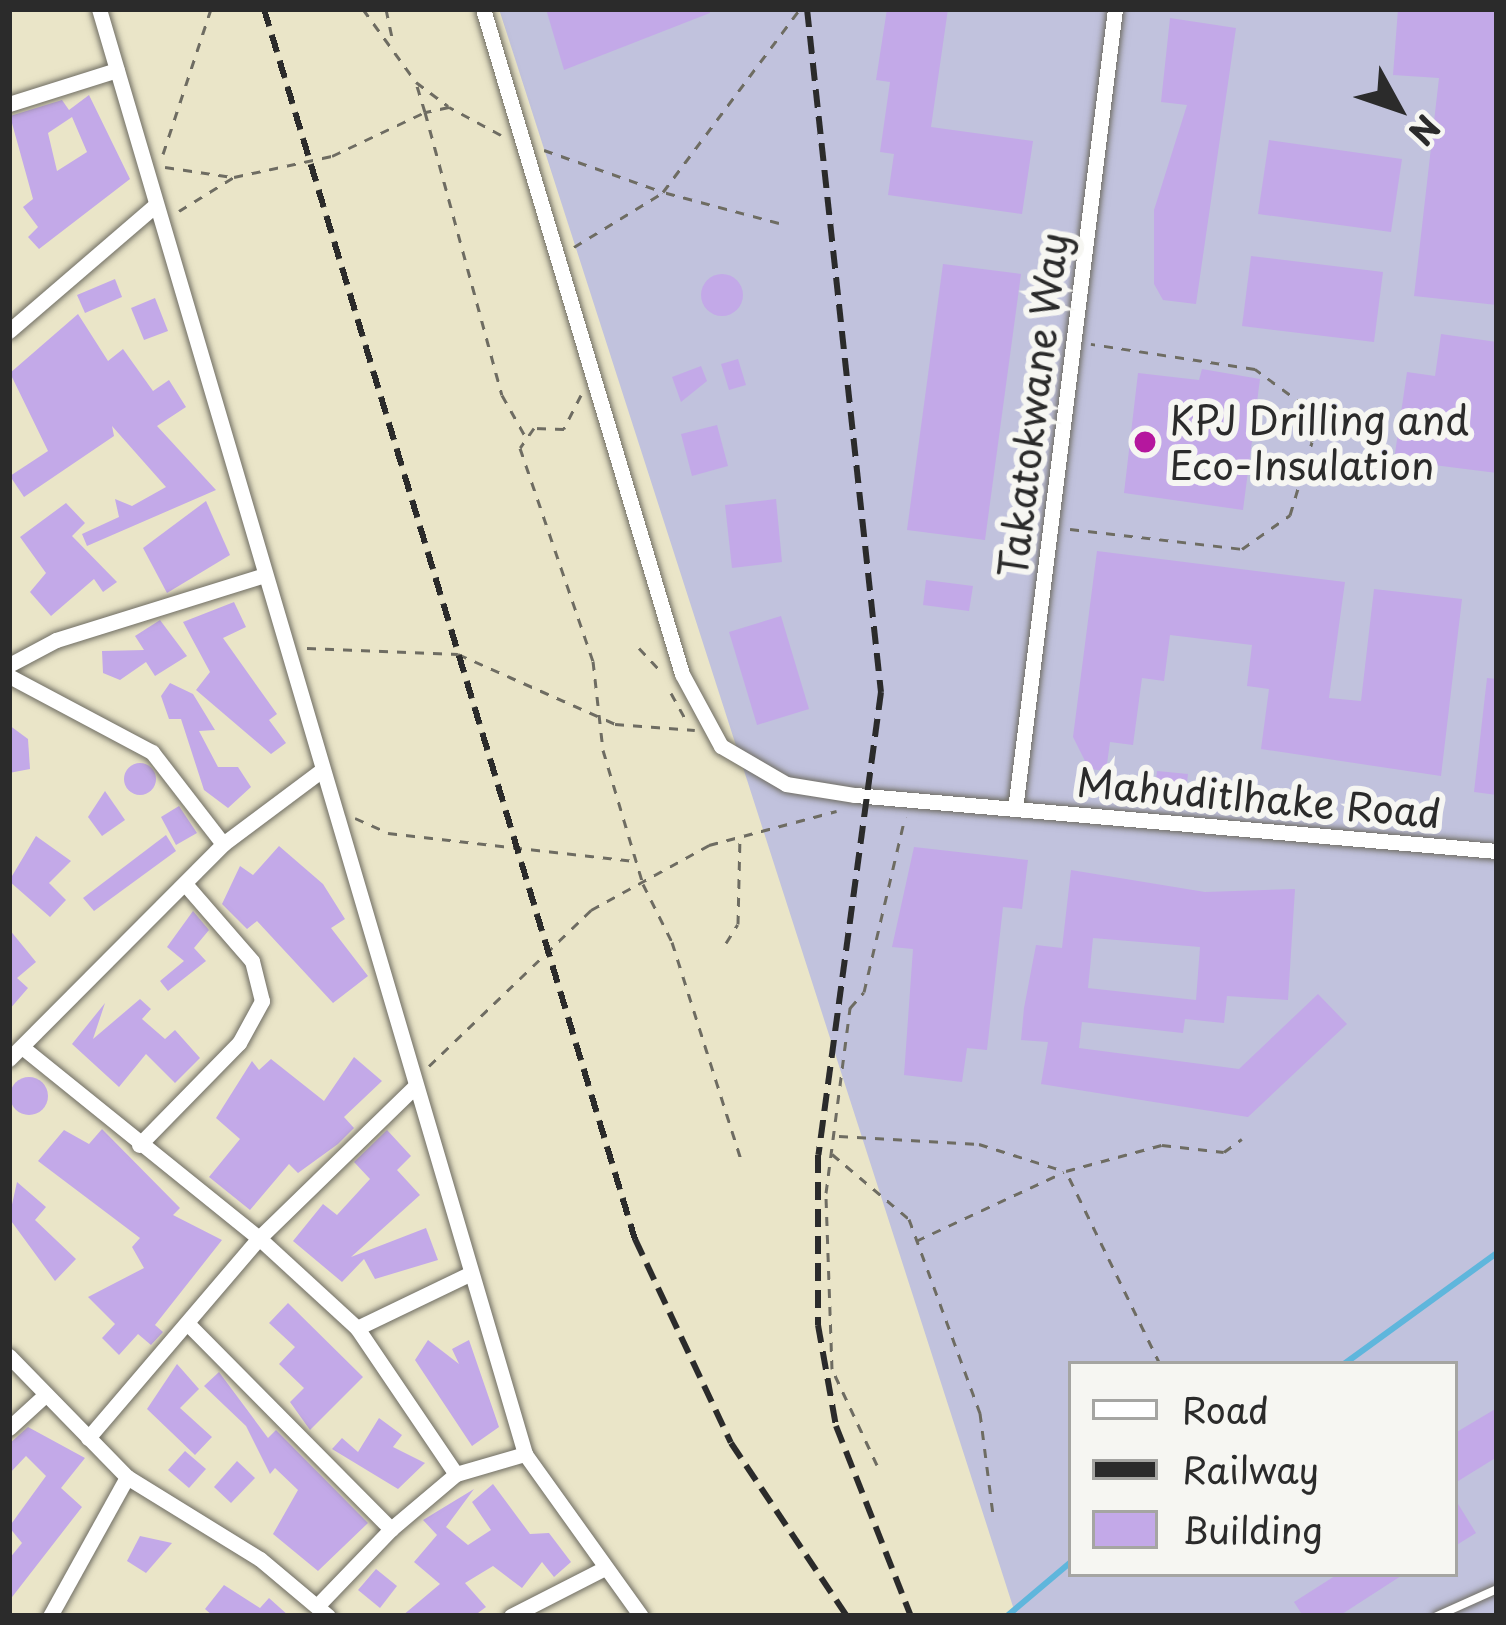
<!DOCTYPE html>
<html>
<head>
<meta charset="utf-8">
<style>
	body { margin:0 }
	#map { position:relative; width:1506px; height:1625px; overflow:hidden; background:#eae5c8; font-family:"Playpen Sans",sans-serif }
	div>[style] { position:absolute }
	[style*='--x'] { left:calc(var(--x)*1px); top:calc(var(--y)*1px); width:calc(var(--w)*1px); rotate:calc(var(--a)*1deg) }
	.industrial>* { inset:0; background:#c1c2dd }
	.stream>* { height:6px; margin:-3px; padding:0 3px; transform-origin:3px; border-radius:3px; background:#5fb6dc }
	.building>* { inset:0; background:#c3a9e8 }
	.round { border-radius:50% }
	.path>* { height:3px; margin-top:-1.5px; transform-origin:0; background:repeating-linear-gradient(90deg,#6e6c62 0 9px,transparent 0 18px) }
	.roads { filter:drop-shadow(0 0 3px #6e6c62) drop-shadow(0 0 3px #6e6c62) }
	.lane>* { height:8px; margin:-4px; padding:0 4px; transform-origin:4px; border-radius:4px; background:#fff }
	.street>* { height:15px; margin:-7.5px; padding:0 7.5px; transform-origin:7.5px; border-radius:7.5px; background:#fff }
	.rail>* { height:6px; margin-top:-3px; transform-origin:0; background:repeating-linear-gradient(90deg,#2b2b2b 0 18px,transparent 0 27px) }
	.dots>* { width:33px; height:33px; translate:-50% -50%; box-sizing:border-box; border:6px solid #f6f6f2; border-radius:50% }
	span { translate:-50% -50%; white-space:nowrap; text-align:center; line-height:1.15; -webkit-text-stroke:12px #f6f6f2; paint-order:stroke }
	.street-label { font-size:39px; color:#2b2b2b }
	.poi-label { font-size:39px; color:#2b2b2b }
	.left { translate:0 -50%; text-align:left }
	.frame { position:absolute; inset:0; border:12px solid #2b2b2b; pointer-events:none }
	.legend { position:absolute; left:1068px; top:1361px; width:390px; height:216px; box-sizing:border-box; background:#f6f6f2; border:3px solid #a5a5a2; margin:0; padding:15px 21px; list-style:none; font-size:36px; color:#2b2b2b }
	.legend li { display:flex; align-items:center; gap:24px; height:60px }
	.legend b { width:60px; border:3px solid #a5a5a2 }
	.north { position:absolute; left:1338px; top:48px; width:120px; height:120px; -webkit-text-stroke:9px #f6f6f2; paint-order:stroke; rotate:130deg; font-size:33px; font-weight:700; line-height:48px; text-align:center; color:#2b2b2b }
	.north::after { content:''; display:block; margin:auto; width:42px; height:54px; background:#2b2b2b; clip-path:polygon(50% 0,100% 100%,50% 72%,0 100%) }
</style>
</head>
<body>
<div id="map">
	<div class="industrial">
		<div style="clip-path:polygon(evenodd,499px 9px,1497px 9px,1497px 1616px,1016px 1616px,499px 9px,1071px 1364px,1455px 1364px,1455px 1574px,1071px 1574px,1071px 1364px)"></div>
	</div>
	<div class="stream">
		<div style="--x:1344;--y:1364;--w:189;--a:-36"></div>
		<div style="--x:1007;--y:1616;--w:84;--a:-40.2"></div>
	</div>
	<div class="building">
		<div style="clip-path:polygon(546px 9px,709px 9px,710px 13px,564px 70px)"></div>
		<div style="clip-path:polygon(887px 9px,948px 9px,931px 127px,1033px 141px,1022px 214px,888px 195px,894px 154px,880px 152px,890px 82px,876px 80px)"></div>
		<div style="clip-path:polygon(1398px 9px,1497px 9px,1497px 305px,1414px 296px,1439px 78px,1393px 75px)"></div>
		<div style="clip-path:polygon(1170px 18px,1236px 28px,1196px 304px,1163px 300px,1154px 284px,1154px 210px,1187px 105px,1161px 102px)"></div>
		<div style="clip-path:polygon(evenodd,89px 95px,130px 179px,39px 249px,28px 237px,38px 227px,23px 207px,33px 199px,10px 116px,62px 100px,69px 110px,89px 95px,72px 117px,87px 152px,57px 171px,48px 133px,72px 117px)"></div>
		<div style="clip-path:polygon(1269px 140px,1402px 159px,1391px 232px,1258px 214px)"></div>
		<div style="clip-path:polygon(1251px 256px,1383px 272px,1374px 342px,1242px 326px)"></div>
		<div style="clip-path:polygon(943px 264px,1021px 274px,985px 540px,907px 530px)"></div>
		<div class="round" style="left:701px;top:274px;width:42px;height:42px"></div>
		<div style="clip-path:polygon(115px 279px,122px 297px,85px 313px,77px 295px)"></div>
		<div style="clip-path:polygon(155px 298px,168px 331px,144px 340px,131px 308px)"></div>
		<div style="clip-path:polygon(78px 314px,108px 361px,123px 349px,153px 391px,169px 380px,186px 407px,157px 426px,216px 490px,87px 546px,82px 534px,119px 517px,115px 499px,132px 506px,166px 487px,112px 426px,114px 436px,24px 497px,10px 476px,48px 451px,10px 373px)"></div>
		<div style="clip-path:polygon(1441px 334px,1497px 342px,1497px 473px,1394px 460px,1407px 372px,1435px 376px)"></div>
		<div style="clip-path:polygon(738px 359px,746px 385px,729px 390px,721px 364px)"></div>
		<div style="clip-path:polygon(701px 366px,707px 381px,681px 402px,672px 377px)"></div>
		<div style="clip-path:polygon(1202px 369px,1260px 379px,1243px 510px,1124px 493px,1138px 373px,1199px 380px)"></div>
		<div style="clip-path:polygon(717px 425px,728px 466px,692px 476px,681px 434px)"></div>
		<div style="clip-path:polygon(776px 499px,782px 562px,732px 568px,725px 505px)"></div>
		<div style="clip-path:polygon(206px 501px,230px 555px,167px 593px,143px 548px)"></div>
		<div style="clip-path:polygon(66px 503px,85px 523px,72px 536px,117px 582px,103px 592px,94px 579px,51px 616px,30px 592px,46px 573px,20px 537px)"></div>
		<div style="clip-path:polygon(1097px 551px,1345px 582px,1329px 698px,1361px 701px,1374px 589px,1462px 599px,1441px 776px,1261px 749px,1269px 689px,1247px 686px,1252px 645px,1170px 635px,1164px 681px,1142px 678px,1133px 745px,1110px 742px,1106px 771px,1089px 769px,1073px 737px)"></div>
		<div style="clip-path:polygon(926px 580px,973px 586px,969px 611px,923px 605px)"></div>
		<div style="clip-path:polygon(234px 602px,246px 627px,223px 638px,277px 714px,269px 720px,286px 743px,271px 754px,196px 690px,210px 672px,183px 622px)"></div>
		<div style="clip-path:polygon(781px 616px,809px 709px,757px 725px,729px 632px)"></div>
		<div style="clip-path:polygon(160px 620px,187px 656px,155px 676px,146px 662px,120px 680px,103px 673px,102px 651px,144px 650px,135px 636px)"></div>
		<div style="clip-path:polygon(1487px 678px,1497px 679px,1497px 795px,1474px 792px)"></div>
		<div style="clip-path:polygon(170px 683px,193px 694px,215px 730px,199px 731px,218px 767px,238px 767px,251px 787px,228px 808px,204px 790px,181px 719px,169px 719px,161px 696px)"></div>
		<div style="clip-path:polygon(9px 725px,28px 739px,30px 769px,9px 773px)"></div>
		<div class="round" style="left:124px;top:763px;width:32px;height:32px"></div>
		<div style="clip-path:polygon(1157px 771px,1188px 774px,1186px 790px,1155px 787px)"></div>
		<div style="clip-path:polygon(105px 791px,125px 820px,102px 836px,88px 817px)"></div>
		<div style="clip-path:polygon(179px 806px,197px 833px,176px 845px,161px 817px)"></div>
		<div style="clip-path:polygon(166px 835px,176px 851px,94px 911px,83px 898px)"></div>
		<div style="clip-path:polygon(36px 836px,71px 861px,49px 883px,66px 900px,50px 917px,9px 881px)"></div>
		<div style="clip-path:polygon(279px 846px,323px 884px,345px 919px,331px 928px,368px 976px,333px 1003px,257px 921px,247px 929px,222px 904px,240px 866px,253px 875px)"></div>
		<div style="clip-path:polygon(914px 847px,1028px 860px,1022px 909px,1003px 907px,987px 1050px,967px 1048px,962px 1082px,904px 1075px,913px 949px,892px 947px)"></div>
		<div style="clip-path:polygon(evenodd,1071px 870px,1205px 892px,1295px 889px,1288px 1000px,1227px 996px,1224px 1023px,1185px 1019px,1183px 1033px,1082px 1022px,1079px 1048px,1239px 1069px,1318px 994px,1347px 1024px,1248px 1117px,1041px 1084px,1048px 1042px,1021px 1040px,1024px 1008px,1036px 945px,1062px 948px,1071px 870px,1093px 938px,1200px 947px,1196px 1000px,1088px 988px,1093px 938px)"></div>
		<div style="clip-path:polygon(193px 911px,209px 930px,194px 948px,206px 961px,168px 991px,160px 981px,184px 961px,167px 947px)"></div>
		<div style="clip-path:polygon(9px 929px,36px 962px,17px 978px,28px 988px,9px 1010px)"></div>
		<div style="clip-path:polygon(140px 999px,151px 1009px,142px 1019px,165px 1039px,175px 1030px,200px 1058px,175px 1083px,146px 1054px,119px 1087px,72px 1044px,105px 1003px,93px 1039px)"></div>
		<div style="clip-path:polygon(354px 1057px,382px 1081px,344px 1117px,354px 1128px,338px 1144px,298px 1173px,289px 1164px,250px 1210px,209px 1177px,240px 1139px,216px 1118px,252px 1061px,259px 1070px,271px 1059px,324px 1101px)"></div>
		<div class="round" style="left:10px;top:1077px;width:38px;height:38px"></div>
		<div style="clip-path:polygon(102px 1129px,180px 1208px,173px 1215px,222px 1240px,155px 1325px,163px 1332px,151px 1345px,138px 1334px,119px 1355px,102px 1338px,115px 1324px,88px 1297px,144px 1268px,132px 1247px,140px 1238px,38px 1161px,64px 1130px,89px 1144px)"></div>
		<div style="clip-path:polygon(387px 1130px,411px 1156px,397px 1170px,420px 1195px,351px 1257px,426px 1228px,438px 1260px,375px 1279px,364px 1259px,342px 1282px,293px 1241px,323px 1204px,337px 1215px,370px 1179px,354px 1162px)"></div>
		<div style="clip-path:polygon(17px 1182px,46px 1207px,35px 1220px,76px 1259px,55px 1281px,9px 1218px)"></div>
		<div style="clip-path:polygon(288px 1303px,363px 1377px,310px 1430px,290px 1402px,304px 1388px,279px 1364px,295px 1347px,269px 1323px)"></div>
		<div style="clip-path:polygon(428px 1340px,459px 1364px,452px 1349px,469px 1340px,499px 1427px,472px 1446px,415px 1360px)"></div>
		<div style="clip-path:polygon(177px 1364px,199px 1389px,180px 1408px,212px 1437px,195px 1455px,147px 1409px)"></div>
		<div style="clip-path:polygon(219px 1372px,268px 1438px,276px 1430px,368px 1523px,318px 1571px,273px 1534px,298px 1490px,275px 1468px,270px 1474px,246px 1426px,204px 1386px)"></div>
		<div style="clip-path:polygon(1497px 1408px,1497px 1457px,1455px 1483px,1455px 1433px)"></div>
		<div style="clip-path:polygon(379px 1418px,402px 1435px,393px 1447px,425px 1463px,398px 1489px,332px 1449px,342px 1438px,358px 1452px)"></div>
		<div style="clip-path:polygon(28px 1427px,85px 1458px,61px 1488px,82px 1507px,9px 1601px,9px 1559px,22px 1543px,9px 1527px,46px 1476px,26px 1456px,9px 1474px,9px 1444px)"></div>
		<div style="clip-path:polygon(185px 1451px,206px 1469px,189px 1488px,168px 1470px)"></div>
		<div style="clip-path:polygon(237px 1461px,255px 1478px,231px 1503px,214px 1487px)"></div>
		<div style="clip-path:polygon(493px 1484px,530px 1534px,549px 1533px,571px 1562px,554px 1577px,542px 1562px,522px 1588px,493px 1566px,465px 1583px,486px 1607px,474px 1616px,402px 1616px,440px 1584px,414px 1562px,437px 1535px,423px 1520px,474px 1489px,446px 1527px,468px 1545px,491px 1530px,472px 1502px)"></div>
		<div style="clip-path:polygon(1455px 1499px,1476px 1533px,1455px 1546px)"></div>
		<div style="clip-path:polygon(140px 1536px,172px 1543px,146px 1573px,127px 1561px)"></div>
		<div style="clip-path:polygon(376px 1569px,397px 1586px,380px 1608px,358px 1590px)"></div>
		<div style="clip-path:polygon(1338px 1574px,1404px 1574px,1339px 1616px,1303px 1616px,1294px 1602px)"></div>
		<div style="clip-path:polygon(224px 1585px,260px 1608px,269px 1598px,289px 1616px,213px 1616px,205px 1609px)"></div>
	</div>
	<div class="path">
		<div style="--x:363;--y:9;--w:90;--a:54"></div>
		<div style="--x:416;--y:82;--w:40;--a:37"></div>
		<div style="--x:386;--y:9;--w:34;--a:78"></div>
		<div style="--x:501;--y:135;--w:59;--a:-151.7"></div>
		<div style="--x:449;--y:107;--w:25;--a:168"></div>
		<div style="--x:425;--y:112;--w:293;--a:74.8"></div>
		<div style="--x:502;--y:395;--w:45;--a:60.6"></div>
		<div style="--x:544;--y:150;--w:126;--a:19.4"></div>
		<div style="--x:163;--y:154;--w:153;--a:-71.7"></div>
		<div style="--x:165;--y:167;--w:68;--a:8.5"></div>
		<div style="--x:179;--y:211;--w:65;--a:-31.7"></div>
		<div style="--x:234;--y:177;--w:100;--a:-12.1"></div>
		<div style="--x:332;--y:156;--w:103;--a:-25.3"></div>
		<div style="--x:425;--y:112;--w:31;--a:-107"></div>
		<div style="--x:779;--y:223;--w:120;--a:-165"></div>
		<div style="--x:663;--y:192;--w:229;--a:-53.2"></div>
		<div style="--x:574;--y:247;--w:103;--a:-31.5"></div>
		<div style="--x:581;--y:395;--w:38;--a:117"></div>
		<div style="--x:564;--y:429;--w:30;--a:-178"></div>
		<div style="--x:534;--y:428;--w:24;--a:125"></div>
		<div style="--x:520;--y:448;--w:225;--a:71.1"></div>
		<div style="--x:593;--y:661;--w:90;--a:83.6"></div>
		<div style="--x:603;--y:750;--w:140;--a:73.4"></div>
		<div style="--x:643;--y:884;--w:65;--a:63.4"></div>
		<div style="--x:672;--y:942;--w:229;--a:72.4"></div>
		<div style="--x:1070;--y:529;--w:173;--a:6.6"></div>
		<div style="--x:1242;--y:549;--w:59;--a:-35.3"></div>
		<div style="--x:1290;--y:515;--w:76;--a:-73.2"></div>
		<div style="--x:1312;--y:442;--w:38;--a:-102"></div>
		<div style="--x:1304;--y:405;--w:61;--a:-143.7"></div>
		<div style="--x:1255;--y:369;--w:166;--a:-171.3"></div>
		<div style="--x:307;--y:648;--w:151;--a:2.3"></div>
		<div style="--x:458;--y:654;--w:172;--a:24"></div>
		<div style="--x:615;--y:724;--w:80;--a:4.3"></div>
		<div style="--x:639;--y:648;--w:35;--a:47"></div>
		<div style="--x:671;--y:693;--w:31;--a:61"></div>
		<div style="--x:355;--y:818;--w:36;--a:24"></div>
		<div style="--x:388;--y:833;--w:248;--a:6.5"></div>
		<div style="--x:726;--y:943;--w:22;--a:-58"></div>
		<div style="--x:738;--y:924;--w:89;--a:-88.7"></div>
		<div style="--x:429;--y:1066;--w:225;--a:-43.9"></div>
		<div style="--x:591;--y:910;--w:135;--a:-28.8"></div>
		<div style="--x:709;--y:845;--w:132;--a:-14.9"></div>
		<div style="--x:839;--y:1136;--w:140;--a:3.3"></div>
		<div style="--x:979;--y:1144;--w:89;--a:17.6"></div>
		<div style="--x:832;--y:1154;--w:101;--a:40.2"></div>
		<div style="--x:909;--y:1219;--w:207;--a:69.9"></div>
		<div style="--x:980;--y:1413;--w:102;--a:82.7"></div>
		<div style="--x:916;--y:1241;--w:163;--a:-25"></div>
		<div style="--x:1160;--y:1364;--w:215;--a:-116"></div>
		<div style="--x:1066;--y:1171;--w:99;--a:-15.2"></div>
		<div style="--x:1162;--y:1145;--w:62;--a:6.4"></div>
		<div style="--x:1224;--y:1152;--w:22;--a:-36"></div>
		<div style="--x:877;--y:1465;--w:106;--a:-115.1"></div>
		<div style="--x:832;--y:1369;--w:176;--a:-92"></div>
		<div style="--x:826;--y:1193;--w:187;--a:-82.6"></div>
		<div style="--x:850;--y:1008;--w:21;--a:-49"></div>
		<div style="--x:864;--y:992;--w:180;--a:-76.8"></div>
	</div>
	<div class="roads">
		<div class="lane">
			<div style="--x:1437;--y:1616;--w:66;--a:-24.2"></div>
		</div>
		<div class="street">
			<div style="--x:99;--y:9;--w:1506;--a:73.57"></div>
			<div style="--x:525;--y:1454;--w:199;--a:54.4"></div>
			<div style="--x:483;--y:9;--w:694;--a:73.34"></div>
			<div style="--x:682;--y:674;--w:82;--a:61.6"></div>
			<div style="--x:721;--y:746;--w:75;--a:30.3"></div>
			<div style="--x:786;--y:784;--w:70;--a:9.1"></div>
			<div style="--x:855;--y:795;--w:644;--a:4.99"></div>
			<div style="--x:9;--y:104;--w:113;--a:-17.5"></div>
			<div style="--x:9;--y:331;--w:190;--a:-40.7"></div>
			<div style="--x:9;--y:665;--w:53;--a:-28"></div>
			<div style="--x:56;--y:640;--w:219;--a:-17.3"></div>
			<div style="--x:9;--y:676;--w:162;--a:28"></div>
			<div style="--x:152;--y:752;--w:116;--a:52.3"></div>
			<div style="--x:1015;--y:809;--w:806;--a:-82.87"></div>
			<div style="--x:22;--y:1047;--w:304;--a:38.9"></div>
			<div style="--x:259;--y:1238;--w:215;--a:-44.2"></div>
			<div style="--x:9;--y:1059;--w:303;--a:-45.1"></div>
			<div style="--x:223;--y:844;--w:124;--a:-36.8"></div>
			<div style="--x:139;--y:1145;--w:143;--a:-45.6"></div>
			<div style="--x:239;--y:1043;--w:48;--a:-61.3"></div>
			<div style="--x:262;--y:1001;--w:41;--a:-104"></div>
			<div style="--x:252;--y:961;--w:102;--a:-131"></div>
			<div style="--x:190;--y:1326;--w:286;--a:45.3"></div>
			<div style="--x:391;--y:1529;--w:85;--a:-40.2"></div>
			<div style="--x:357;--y:1328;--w:124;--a:-25.7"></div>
			<div style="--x:9;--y:1356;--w:169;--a:45.7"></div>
			<div style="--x:127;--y:1477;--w:156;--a:31.7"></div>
			<div style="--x:260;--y:1559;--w:89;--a:40"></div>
			<div style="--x:9;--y:1428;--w:47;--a:-42.4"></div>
			<div style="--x:88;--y:1438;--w:263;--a:-49.5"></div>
			<div style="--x:259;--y:1238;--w:133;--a:42.6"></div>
			<div style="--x:357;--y:1328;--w:176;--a:55.9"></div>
			<div style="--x:456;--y:1474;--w:72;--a:-16.2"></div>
			<div style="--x:317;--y:1606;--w:107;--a:-46.1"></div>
			<div style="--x:50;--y:1616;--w:159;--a:-61"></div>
			<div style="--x:511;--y:1616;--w:103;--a:-27.1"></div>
		</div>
	</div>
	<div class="rail">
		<div style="--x:264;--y:9;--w:1285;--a:73.22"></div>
		<div style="--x:635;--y:1239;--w:225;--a:64.8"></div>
		<div style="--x:731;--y:1443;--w:208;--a:56.2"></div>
		<div style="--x:807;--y:9;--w:687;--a:83.82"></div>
		<div style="--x:881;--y:692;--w:467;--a:97.7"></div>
		<div style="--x:818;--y:1155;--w:170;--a:90"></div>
		<div style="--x:818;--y:1325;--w:103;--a:79.9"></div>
		<div style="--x:836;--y:1426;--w:204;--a:68.5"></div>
	</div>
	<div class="dots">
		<div style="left:1145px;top:442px;background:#b5179e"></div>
	</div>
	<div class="street-label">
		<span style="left:1032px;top:405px;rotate:-83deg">Takatokwane Way</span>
		<span style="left:1259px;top:797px;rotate:5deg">Mahuditlhake Road</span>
	</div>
	<div class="poi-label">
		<span class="left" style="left:1169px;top:442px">KPJ Drilling and<br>Eco-Insulation</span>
	</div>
	<div class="frame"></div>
	<ul class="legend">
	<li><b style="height:15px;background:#fff"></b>Road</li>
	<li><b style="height:15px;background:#2b2b2b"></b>Railway</li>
	<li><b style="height:33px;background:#c3a9e8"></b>Building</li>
	</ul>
	<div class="north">N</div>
</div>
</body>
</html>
